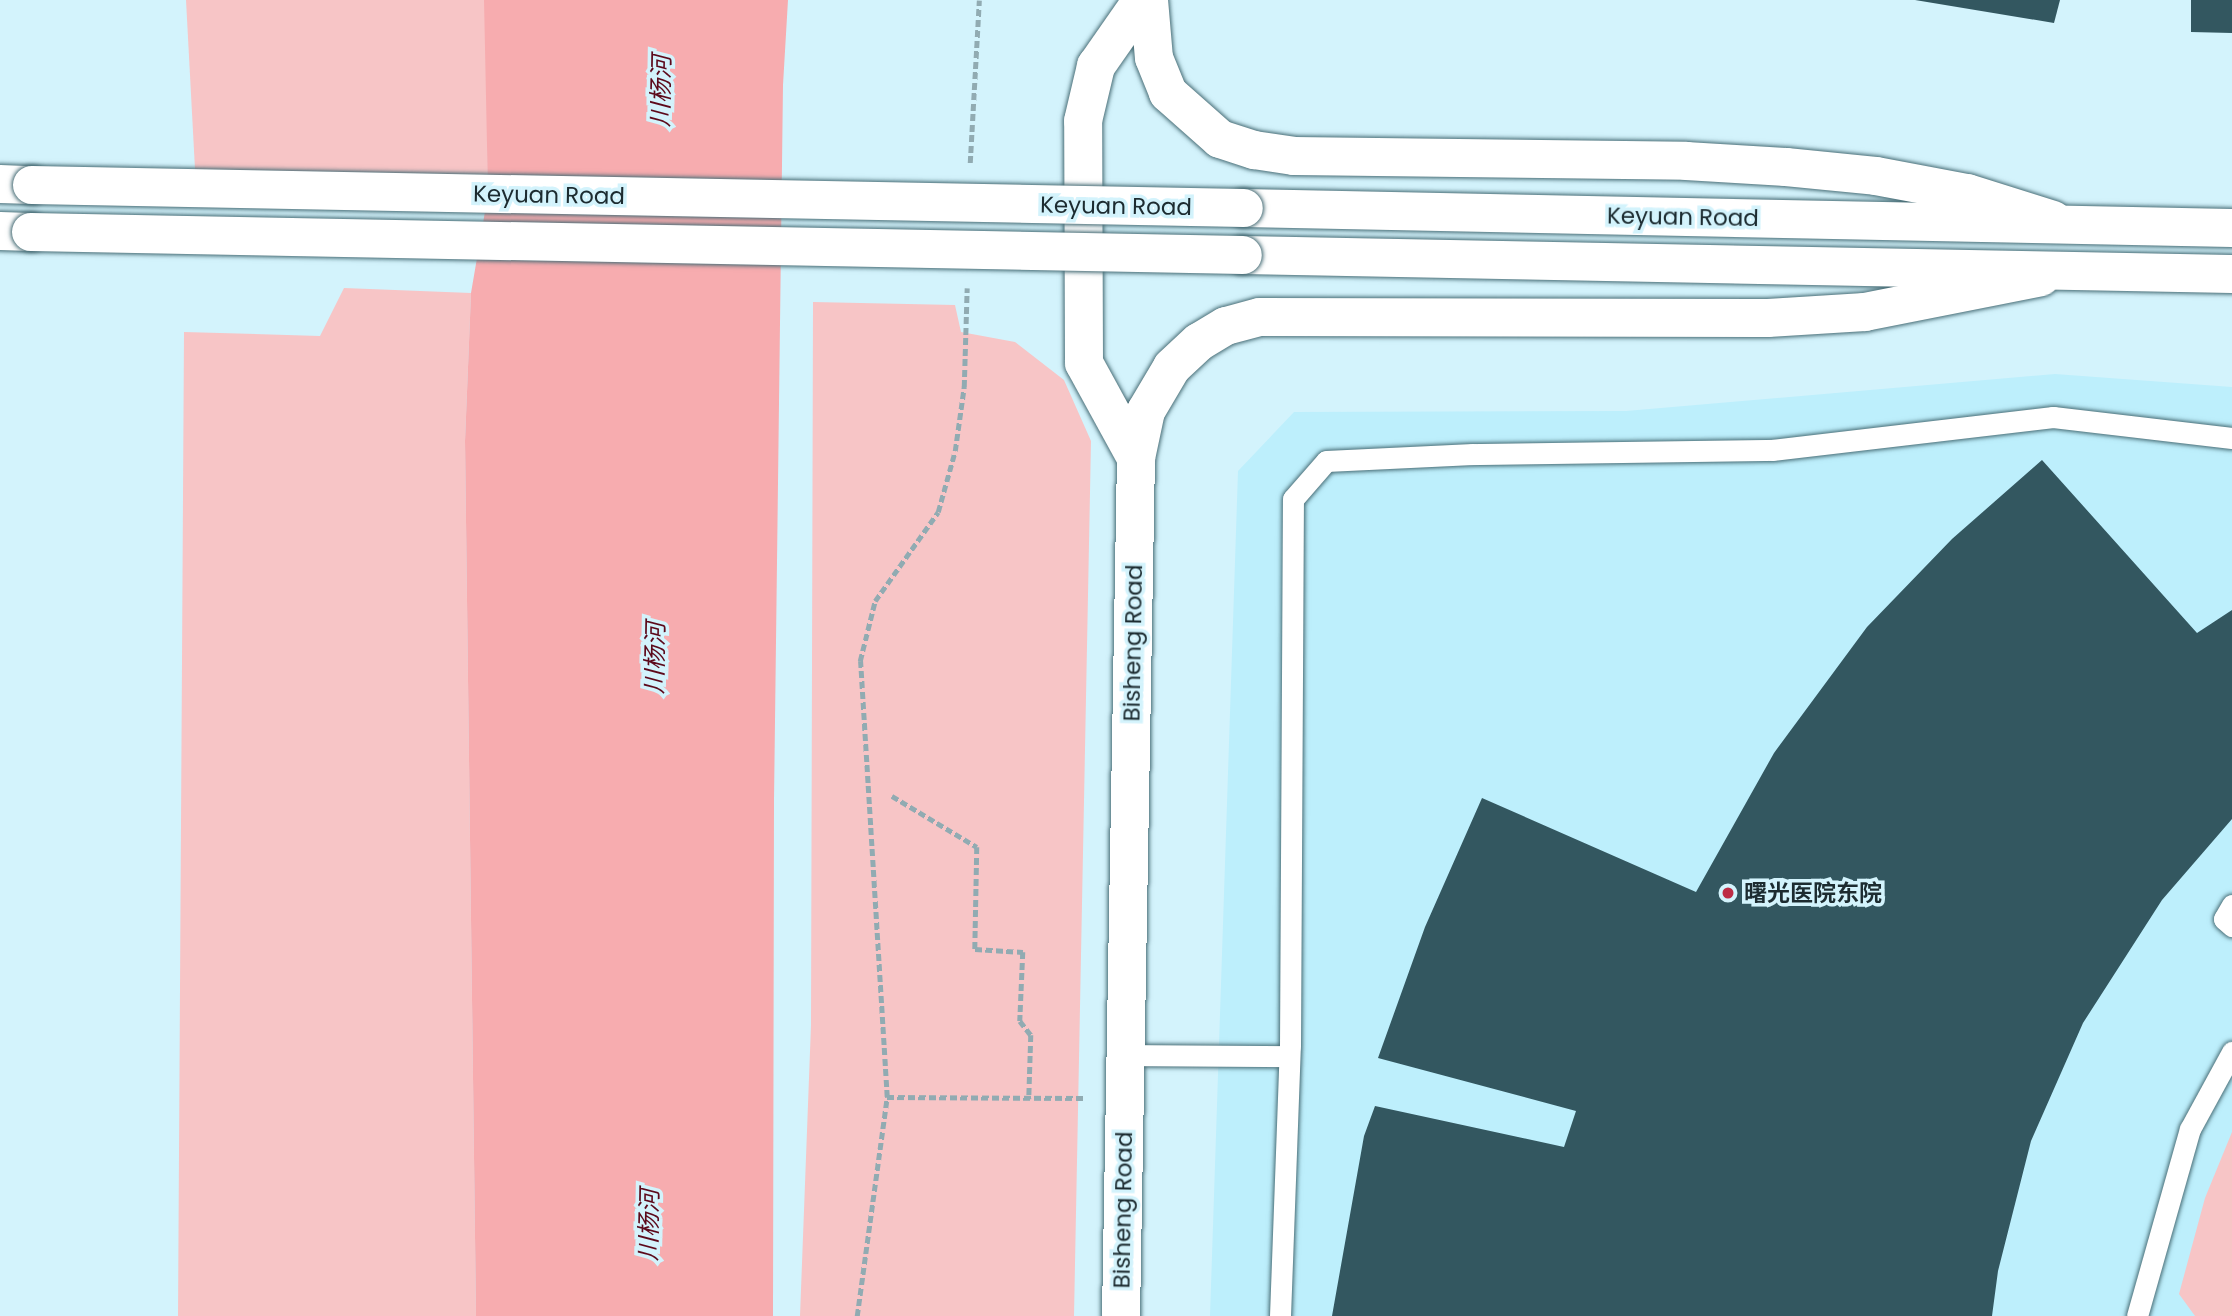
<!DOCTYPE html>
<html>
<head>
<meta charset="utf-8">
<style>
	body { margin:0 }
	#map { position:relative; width:2232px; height:1316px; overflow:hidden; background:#d3f3fc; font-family:Poppins,"Noto Sans SC",sans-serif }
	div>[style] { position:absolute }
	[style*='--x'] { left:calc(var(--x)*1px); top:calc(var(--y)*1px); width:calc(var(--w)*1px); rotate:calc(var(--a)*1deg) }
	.built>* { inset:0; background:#bdeffc }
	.green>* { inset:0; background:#f7c5c6 }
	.water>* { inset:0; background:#f7acaf }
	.building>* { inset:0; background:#335760 }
	.path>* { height:4.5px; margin-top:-2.25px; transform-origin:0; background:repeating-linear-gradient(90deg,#91abb2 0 7px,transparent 0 10.5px) }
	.roads { filter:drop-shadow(0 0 2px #496e77) drop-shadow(0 0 2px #496e77) }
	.service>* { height:21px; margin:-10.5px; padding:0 10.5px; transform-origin:10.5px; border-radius:10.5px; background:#fff }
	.minor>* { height:38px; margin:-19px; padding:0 19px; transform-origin:19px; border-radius:19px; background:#fff }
	.tertiary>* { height:38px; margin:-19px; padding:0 19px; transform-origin:19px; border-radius:19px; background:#fff }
	.bridges { filter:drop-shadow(0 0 2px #496e77) drop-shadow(0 0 2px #496e77) }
	.tertiary-bridge>* { height:38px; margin:-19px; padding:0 19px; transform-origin:19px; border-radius:19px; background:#fff }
	.dots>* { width:19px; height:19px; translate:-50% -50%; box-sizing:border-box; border:4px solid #d3f3fc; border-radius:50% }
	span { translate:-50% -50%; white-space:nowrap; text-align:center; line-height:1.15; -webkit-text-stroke:7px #d3f3fc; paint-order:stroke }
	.street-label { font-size:23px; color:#1c2b30 }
	.poi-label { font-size:23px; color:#1c2b30; font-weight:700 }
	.left { translate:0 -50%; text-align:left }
	.water-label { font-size:24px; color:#5c091b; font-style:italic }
</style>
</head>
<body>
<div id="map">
	<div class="built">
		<div style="clip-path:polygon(2055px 374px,2232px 387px,2232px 1316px,1210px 1316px,1238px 471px,1294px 412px,1626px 411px)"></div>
	</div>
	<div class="green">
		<div style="clip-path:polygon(186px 0,487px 0,488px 194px,196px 188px)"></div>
		<div style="clip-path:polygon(344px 288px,471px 293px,465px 441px,476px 1316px,178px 1316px,184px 332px,320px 336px)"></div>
		<div style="clip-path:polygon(813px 302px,955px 305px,961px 332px,1015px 342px,1064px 380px,1091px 441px,1074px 1316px,800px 1316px,811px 1025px)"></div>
		<div style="clip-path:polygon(2232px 1132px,2232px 1316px,2195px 1316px,2179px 1294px,2205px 1198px)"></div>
	</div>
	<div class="water">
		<div style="clip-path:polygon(484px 0,788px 0,783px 85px,774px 801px,773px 1316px,476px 1316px,465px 441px,471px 293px,488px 194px)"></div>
	</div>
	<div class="building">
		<div style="clip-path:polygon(1915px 0,2060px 0,2054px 23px)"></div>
		<div style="clip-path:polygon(2191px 0,2232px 0,2232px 33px,2191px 32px)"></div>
		<div style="clip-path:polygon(2042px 460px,2197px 633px,2232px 610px,2232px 819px,2162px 900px,2083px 1023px,2031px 1141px,1998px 1271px,1992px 1316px,1332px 1316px,1364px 1136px,1375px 1106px,1564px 1147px,1576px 1111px,1378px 1058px,1425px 927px,1482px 798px,1696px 892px,1774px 753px,1867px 627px,1952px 539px)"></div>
	</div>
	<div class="path">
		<div style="--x:970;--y:163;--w:163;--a:-86.8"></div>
		<div style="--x:892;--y:796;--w:99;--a:31"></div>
		<div style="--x:977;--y:847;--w:102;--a:91.1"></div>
		<div style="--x:975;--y:949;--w:48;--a:3.6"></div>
		<div style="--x:1023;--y:952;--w:69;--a:92.5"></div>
		<div style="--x:1020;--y:1021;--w:18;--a:52"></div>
		<div style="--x:1031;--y:1035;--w:64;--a:91.8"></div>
		<div style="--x:887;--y:1097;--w:199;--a:0.3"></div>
		<div style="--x:857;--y:1316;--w:221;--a:-82.2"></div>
		<div style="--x:887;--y:1097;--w:437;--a:-93.5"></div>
		<div style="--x:860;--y:661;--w:62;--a:-76"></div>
		<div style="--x:875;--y:601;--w:109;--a:-54.7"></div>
		<div style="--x:938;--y:512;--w:63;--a:-74.4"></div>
		<div style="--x:955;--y:451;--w:65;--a:-82"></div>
		<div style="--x:964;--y:387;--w:99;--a:-88.3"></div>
	</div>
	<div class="roads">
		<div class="service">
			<div style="--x:2232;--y:905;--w:16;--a:120"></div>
			<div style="--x:2224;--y:919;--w:11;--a:41"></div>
			<div style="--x:1126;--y:1055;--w:163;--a:0.4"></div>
			<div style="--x:1280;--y:1316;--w:270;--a:-87.9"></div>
			<div style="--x:1290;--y:1046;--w:547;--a:-89.69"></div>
			<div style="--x:1293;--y:499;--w:50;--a:-49"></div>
			<div style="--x:1326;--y:461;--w:147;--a:-2.7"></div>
			<div style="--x:1473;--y:454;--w:299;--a:-0.8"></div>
			<div style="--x:1772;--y:450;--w:283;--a:-6.7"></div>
			<div style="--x:2053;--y:417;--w:180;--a:6.7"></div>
			<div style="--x:2137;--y:1316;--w:194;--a:-74.2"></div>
			<div style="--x:2190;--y:1129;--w:88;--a:-61.4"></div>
		</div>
		<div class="minor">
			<div style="--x:1149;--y:0;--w:58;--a:85.1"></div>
			<div style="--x:1154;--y:58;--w:38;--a:68"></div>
			<div style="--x:1168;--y:93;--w:69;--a:41.5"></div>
			<div style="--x:1220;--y:139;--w:36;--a:18"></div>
			<div style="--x:1254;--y:150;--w:40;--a:8.5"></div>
			<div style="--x:1294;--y:156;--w:392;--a:0.7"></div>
			<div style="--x:1686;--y:161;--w:100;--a:3.4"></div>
			<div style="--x:1786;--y:167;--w:90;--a:5.7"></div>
			<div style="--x:1876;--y:176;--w:93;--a:10.6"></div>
			<div style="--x:1967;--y:193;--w:90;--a:17.4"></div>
			<div style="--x:1136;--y:458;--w:108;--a:-118.7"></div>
			<div style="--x:1084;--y:363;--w:242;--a:-90.2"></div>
			<div style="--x:1083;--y:121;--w:57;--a:-76.7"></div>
			<div style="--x:1096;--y:66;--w:80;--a:-55.1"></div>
			<div style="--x:1121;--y:1316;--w:858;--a:-89"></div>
			<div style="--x:1136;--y:458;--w:48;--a:-78"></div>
			<div style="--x:1146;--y:411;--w:51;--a:-59.4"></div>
			<div style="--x:1172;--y:367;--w:37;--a:-43"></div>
			<div style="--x:1199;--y:342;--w:31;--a:-31"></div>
			<div style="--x:1226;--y:326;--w:35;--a:-15"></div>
			<div style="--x:1260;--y:317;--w:508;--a:0.11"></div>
			<div style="--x:1768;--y:318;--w:97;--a:-3.5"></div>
			<div style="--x:1865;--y:312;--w:179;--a:-11.2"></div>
		</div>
		<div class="tertiary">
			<div style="--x:0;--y:184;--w:32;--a:2"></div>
			<div style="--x:1244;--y:208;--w:988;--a:1.16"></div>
			<div style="--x:0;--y:231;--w:31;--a:2"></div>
			<div style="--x:1243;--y:255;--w:989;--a:1.1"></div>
		</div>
	</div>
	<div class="bridges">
		<div class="tertiary-bridge">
			<div style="--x:32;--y:185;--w:1212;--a:1.09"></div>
			<div style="--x:31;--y:232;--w:1212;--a:1.09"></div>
		</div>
	</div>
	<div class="dots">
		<div style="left:1728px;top:893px;background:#bd2c45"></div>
	</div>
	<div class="street-label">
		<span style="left:549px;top:195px;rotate:1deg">Keyuan Road</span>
		<span style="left:1116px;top:206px;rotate:1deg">Keyuan Road</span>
		<span style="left:1683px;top:217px;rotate:1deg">Keyuan Road</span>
		<span style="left:1133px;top:643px;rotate:-89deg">Bisheng Road</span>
		<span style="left:1123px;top:1210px;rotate:-89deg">Bisheng Road</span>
	</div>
	<div class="poi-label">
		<span class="left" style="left:1744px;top:893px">曙光医院东院</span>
	</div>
	<div class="water-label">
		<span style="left:661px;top:91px;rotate:-89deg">川杨河</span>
		<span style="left:655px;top:658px;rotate:-89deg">川杨河</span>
		<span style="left:649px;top:1225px;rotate:-89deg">川杨河</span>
	</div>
</div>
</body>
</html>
